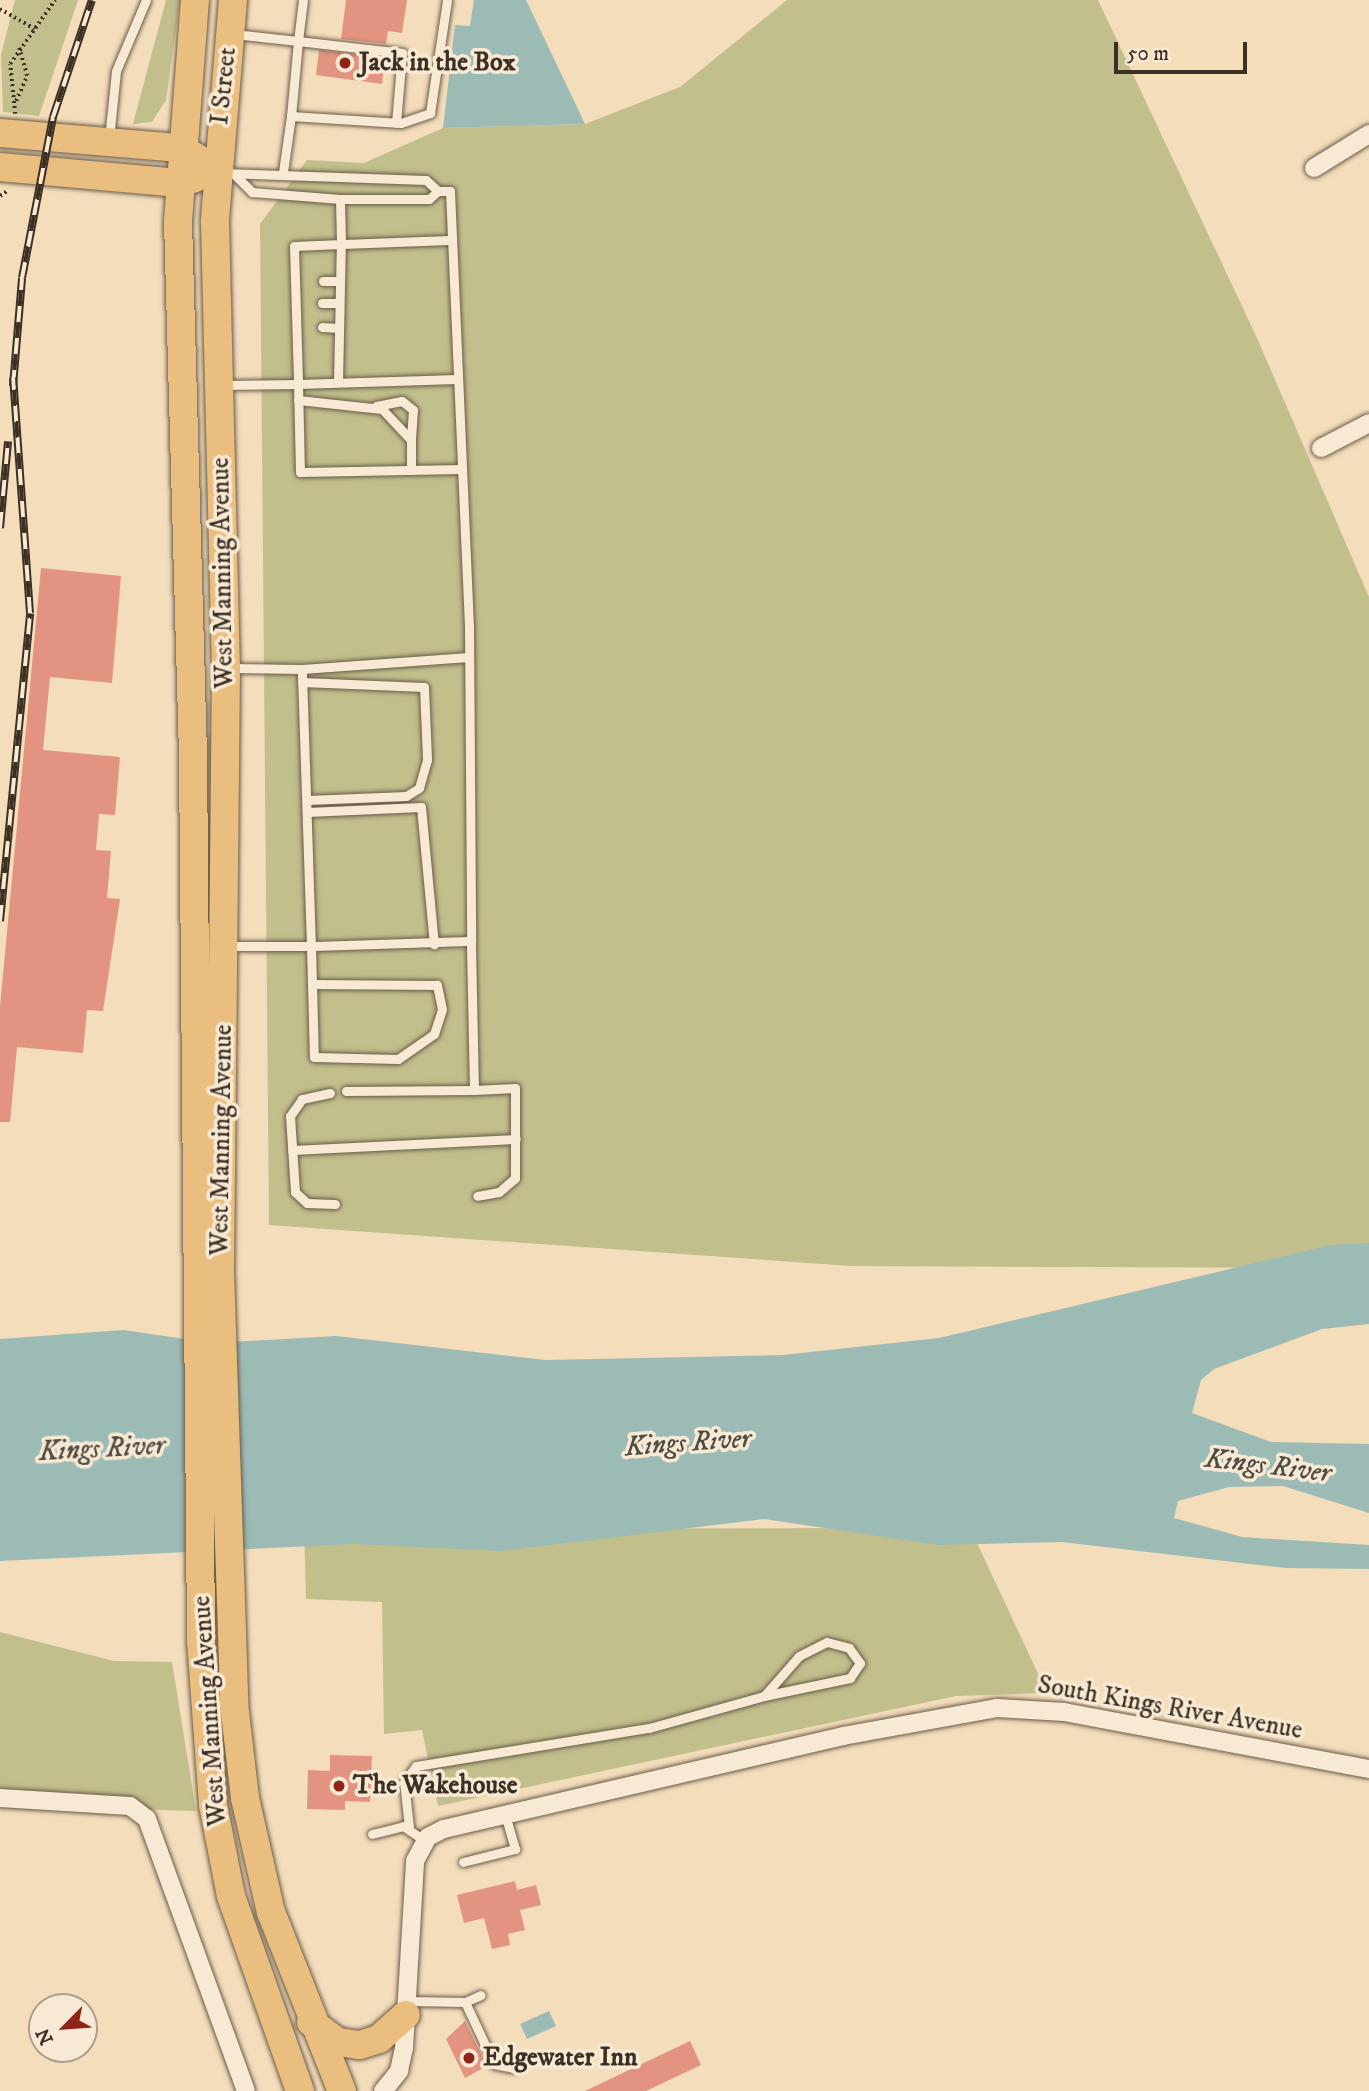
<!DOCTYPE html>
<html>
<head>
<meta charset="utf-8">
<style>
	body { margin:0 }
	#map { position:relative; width:1369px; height:2091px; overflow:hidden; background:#f3ddbb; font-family:"IM FELL DW Pica",serif }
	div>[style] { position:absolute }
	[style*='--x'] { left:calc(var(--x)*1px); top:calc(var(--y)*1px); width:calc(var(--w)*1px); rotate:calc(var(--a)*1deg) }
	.green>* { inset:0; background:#c1bf8c }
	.water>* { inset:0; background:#9cbbb5 }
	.building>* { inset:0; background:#e39481 }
	.path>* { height:3.5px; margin-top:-1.75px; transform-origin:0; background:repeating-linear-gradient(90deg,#3c3024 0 2px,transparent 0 5.5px) }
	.roads { filter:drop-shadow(0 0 2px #6a5b4a) drop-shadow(0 0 2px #6a5b4a) }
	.service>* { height:9px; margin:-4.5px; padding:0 4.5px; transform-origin:4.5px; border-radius:4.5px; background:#f7e9d3 }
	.minor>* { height:18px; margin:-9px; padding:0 9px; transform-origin:9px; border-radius:9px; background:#f7e9d3 }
	.primary>* { height:28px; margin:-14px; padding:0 14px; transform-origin:14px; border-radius:14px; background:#eabe7e }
	.rail>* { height:8px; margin-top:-4px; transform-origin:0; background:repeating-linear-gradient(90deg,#f7e9d3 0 16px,#3c3024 0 32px); box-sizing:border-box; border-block:2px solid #3c3024 }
	.dots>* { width:19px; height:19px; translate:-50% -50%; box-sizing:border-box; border:4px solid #f7e9d3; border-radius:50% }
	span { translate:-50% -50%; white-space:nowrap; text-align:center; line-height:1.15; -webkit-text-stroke:7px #f7e9d3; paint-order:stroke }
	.poi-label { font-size:26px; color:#3c3024; font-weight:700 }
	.left { translate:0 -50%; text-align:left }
	.street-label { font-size:26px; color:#3c3024 }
	.water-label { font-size:28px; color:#4f4c41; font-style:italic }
	.north { position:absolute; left:28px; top:1993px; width:70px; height:70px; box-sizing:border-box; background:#f7e9d3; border:2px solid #ac9f8d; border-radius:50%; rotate:245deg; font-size:19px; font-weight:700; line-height:28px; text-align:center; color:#3c3024 }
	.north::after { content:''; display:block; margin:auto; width:24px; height:32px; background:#8f2418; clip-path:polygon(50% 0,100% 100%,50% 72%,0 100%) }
	.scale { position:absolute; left:1114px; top:42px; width:133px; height:32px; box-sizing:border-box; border:4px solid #3c3024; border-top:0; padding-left:9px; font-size:21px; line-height:24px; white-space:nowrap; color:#3c3024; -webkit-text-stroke:5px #f7e9d3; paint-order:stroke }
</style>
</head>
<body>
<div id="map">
	<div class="green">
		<div style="clip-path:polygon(15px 0,78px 0,39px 116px,3px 112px,1px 55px)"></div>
		<div style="clip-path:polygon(166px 0,180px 0,166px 100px,152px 122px,133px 124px)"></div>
		<div style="clip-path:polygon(787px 0,1098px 0,1257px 338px,1369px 597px,1369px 1268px,851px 1266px,269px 1225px,260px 224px,307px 160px,364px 163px,443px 128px,585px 124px,680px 87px)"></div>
		<div style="clip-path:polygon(970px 1528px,1047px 1693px,956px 1696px,438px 1806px,422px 1730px,384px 1734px,382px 1602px,306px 1599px,304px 1529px)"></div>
		<div style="clip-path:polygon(0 1632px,114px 1661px,172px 1662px,196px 1811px,0 1805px)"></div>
	</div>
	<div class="water">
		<div style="clip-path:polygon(474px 0,526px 0,585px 124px,443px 128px,455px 25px,470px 26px)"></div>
		<div style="clip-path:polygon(1369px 1243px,1369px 1324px,1322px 1329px,1214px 1369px,1201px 1380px,1192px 1413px,1271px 1442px,1369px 1444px,1369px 1513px,1283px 1486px,1229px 1487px,1178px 1501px,1174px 1518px,1242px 1537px,1369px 1545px,1369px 1569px,1286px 1568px,1062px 1542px,939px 1545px,764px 1519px,502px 1551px,354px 1544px,0 1561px,0 1339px,123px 1330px,213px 1343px,336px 1336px,546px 1360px,783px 1355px,939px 1338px,1331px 1245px)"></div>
		<div style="clip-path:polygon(549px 2011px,556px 2026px,527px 2039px,520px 2024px)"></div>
	</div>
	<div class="building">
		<div style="clip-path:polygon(346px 0,407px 0,402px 33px,388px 31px,386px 44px,341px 39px)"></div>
		<div style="clip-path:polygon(319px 50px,385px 58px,382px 84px,316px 75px)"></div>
		<div style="clip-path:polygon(41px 568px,121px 576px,112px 683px,50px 677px,43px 750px,120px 757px,115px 815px,99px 814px,96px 850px,111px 851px,107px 898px,120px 899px,103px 1011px,87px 1010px,83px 1053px,17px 1047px,10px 1122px,0 1122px,0 1007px)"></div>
		<div style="clip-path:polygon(330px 1755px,372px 1756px,370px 1802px,345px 1801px,345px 1810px,307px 1809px,308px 1770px,330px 1771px)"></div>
		<div style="clip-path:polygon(515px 1881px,517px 1890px,536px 1885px,541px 1905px,520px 1910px,525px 1930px,508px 1934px,510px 1945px,492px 1949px,484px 1918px,464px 1923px,457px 1895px)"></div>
		<div style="clip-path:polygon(465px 2021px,487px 2066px,465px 2078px,446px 2039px)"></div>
		<div style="clip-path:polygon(690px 2041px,701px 2065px,646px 2091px,585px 2091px)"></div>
	</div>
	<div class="path">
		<div style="--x:0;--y:9;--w:40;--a:29.7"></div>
		<div style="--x:16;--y:101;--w:27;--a:-66"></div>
		<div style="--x:27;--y:76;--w:29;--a:-106"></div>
		<div style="--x:15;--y:114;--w:50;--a:-95.7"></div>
		<div style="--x:10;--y:64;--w:78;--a:-54.9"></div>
		<div style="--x:0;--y:196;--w:9;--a:-36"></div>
	</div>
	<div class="roads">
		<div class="service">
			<div style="--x:303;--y:0;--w:41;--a:97"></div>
			<div style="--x:298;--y:41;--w:105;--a:6.6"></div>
			<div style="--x:402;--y:53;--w:70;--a:94.9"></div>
			<div style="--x:234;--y:34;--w:64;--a:6.2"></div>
			<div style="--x:298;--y:41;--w:75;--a:95.3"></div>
			<div style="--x:109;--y:139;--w:68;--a:-84.1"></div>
			<div style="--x:116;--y:71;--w:77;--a:-67.1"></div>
			<div style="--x:283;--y:172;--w:57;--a:-81.9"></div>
			<div style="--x:291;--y:116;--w:110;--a:3.6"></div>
			<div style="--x:401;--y:123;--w:31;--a:-19"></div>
			<div style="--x:430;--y:113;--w:114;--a:-81.4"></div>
			<div style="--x:223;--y:173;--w:203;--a:2"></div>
			<div style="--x:426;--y:180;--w:16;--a:43"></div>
			<div style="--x:438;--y:191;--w:12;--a:0"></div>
			<div style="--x:450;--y:191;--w:434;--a:87.5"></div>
			<div style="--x:469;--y:625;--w:316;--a:89.6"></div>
			<div style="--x:471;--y:941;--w:160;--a:178.2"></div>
			<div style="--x:311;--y:946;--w:277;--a:-91.9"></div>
			<div style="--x:302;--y:669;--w:71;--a:-179.2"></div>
			<div style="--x:236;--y:176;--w:23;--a:45"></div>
			<div style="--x:252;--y:192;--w:88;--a:4.5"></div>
			<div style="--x:340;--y:199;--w:89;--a:0"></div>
			<div style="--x:429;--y:199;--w:12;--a:-42"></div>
			<div style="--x:340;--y:199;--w:45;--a:88.7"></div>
			<div style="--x:341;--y:244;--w:47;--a:177.6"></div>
			<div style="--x:294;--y:246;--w:138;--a:88.3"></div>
			<div style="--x:298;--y:384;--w:159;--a:-1.8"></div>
			<div style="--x:323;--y:281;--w:17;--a:0"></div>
			<div style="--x:322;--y:303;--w:17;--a:0"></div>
			<div style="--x:322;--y:327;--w:17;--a:3"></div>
			<div style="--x:338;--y:382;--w:138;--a:-88.8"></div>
			<div style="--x:341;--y:244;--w:110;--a:-2.1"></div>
			<div style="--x:223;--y:385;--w:75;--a:-0.8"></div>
			<div style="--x:298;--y:384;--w:88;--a:88.7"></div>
			<div style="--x:300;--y:472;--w:161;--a:-1.1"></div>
			<div style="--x:298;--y:400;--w:84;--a:6.1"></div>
			<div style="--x:382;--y:409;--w:42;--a:46.9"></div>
			<div style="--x:411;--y:440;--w:30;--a:90"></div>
			<div style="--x:376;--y:406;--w:26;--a:-11"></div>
			<div style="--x:402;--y:401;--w:14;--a:39"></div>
			<div style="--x:413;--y:410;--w:30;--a:94"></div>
			<div style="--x:302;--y:669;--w:167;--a:-4.1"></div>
			<div style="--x:302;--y:682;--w:122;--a:2.3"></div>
			<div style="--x:424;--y:687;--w:73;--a:87.6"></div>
			<div style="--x:427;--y:760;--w:29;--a:106"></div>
			<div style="--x:419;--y:788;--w:15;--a:148"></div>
			<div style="--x:406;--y:796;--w:99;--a:177.7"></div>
			<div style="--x:307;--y:812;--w:114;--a:-2.5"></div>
			<div style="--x:421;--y:807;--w:138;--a:84.6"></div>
			<div style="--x:228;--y:946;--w:83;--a:0"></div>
			<div style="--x:311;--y:946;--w:111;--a:88.5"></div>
			<div style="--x:314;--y:1057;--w:84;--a:1.4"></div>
			<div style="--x:398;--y:1059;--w:44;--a:-34.8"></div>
			<div style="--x:434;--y:1034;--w:26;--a:-72"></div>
			<div style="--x:442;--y:1009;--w:25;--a:-102"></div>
			<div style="--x:437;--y:985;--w:125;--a:-179.5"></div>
			<div style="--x:474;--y:1090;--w:41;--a:-2.8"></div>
			<div style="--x:515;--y:1088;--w:90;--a:90"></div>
			<div style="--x:515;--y:1178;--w:21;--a:139"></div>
			<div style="--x:499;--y:1192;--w:22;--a:170"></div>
			<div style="--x:346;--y:1091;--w:128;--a:-0.4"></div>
			<div style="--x:474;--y:1090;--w:149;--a:-91.2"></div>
			<div style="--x:330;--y:1093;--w:29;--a:168"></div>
			<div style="--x:302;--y:1099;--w:21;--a:125"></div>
			<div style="--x:290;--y:1116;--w:76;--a:86.2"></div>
			<div style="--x:295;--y:1192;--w:16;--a:43"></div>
			<div style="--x:307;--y:1203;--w:28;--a:2"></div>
			<div style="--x:292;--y:1150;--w:224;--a:-2.8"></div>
			<div style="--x:409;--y:1827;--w:45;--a:-96.3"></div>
			<div style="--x:404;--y:1782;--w:20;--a:-53"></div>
			<div style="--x:416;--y:1766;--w:236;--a:-9.3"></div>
			<div style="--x:649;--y:1728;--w:119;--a:-15.5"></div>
			<div style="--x:764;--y:1696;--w:53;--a:-48.8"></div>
			<div style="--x:799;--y:1656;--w:31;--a:-27"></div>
			<div style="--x:827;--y:1642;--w:23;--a:15"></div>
			<div style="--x:849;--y:1648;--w:19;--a:54"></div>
			<div style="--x:860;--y:1663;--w:18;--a:124"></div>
			<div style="--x:850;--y:1678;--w:88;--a:168.2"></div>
			<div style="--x:372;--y:1834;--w:32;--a:-14"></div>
			<div style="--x:403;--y:1826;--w:27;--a:34"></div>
			<div style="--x:463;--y:1862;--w:54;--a:-14"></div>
			<div style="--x:515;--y:1849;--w:37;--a:-106"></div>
			<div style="--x:408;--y:2001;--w:57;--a:1"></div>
			<div style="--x:465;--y:2002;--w:17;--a:-24"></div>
			<div style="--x:465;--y:2002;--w:68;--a:64.9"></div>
			<div style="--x:494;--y:2064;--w:21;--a:11"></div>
		</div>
		<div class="minor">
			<div style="--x:1314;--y:168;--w:65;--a:-31.7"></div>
			<div style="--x:1321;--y:448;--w:54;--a:-27.5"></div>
			<div style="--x:0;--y:1798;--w:130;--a:3.5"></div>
			<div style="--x:130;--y:1806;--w:21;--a:37"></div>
			<div style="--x:147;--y:1819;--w:289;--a:70"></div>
			<div style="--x:383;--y:2091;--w:26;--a:-51"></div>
			<div style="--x:399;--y:2071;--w:24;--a:-78"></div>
			<div style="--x:404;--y:2048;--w:187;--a:-86.6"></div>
			<div style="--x:415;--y:1861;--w:27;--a:-62"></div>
			<div style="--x:428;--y:1837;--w:18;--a:-27"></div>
			<div style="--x:444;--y:1829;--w:410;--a:-13.1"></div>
			<div style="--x:843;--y:1736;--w:157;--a:-10.3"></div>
			<div style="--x:997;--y:1708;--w:67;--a:3.4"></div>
			<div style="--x:1064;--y:1712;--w:310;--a:10.6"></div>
		</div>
		<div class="primary">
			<div style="--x:195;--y:0;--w:222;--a:94.4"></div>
			<div style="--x:178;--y:221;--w:535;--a:88.39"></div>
			<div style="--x:193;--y:756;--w:885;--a:89.48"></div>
			<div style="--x:201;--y:1641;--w:164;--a:85.8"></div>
			<div style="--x:213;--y:1805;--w:93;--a:78.8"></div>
			<div style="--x:231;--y:1896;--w:207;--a:70.5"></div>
			<div style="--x:233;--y:0;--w:222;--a:94.7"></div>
			<div style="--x:215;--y:221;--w:447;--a:88.6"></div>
			<div style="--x:226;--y:668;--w:603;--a:90.57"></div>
			<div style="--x:220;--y:1271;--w:433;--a:88.1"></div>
			<div style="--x:234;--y:1704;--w:95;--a:83.3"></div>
			<div style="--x:245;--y:1798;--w:117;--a:77.2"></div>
			<div style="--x:271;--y:1912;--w:193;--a:68.4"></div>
			<div style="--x:0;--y:133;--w:181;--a:4.8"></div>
			<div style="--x:180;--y:148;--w:20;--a:30"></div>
			<div style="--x:0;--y:167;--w:180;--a:5.1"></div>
			<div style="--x:179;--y:183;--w:17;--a:-17"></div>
			<div style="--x:311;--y:2022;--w:34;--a:37"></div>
			<div style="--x:338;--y:2042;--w:22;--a:8"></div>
			<div style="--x:360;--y:2045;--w:20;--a:-18"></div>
			<div style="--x:379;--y:2039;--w:36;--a:-42"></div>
		</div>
	</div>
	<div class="rail">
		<div style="--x:13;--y:386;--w:108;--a:-85.2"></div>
		<div style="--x:22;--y:278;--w:164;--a:-79.1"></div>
		<div style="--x:53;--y:117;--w:123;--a:-71.6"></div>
		<div style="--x:0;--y:528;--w:87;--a:-84.7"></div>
		<div style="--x:0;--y:921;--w:309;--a:-84.4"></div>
		<div style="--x:30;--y:613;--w:236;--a:-94.1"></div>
	</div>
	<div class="dots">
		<div style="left:345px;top:63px;background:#8f2418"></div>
		<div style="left:339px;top:1786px;background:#8f2418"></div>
		<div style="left:469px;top:2058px;background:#8f2418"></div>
	</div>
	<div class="poi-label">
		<span class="left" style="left:359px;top:63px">Jack in the Box</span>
		<span class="left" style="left:353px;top:1786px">The Wakehouse</span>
		<span class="left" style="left:483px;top:2058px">Edgewater Inn</span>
	</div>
	<div class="street-label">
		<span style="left:224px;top:86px;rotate:-84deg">I Street</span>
		<span style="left:223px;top:573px;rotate:-91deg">West Manning Avenue</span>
		<span style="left:222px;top:1140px;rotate:-89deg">West Manning Avenue</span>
		<span style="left:1170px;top:1708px;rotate:10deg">South Kings River Avenue</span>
		<span style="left:210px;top:1711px;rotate:-94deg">West Manning Avenue</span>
	</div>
	<div class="water-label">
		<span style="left:688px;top:1443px;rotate:-4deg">Kings River</span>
		<span style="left:102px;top:1449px;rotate:-3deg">Kings River</span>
		<span style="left:1268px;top:1466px;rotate:7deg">Kings River</span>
	</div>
	<div class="north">N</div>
	<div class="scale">50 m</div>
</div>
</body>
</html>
